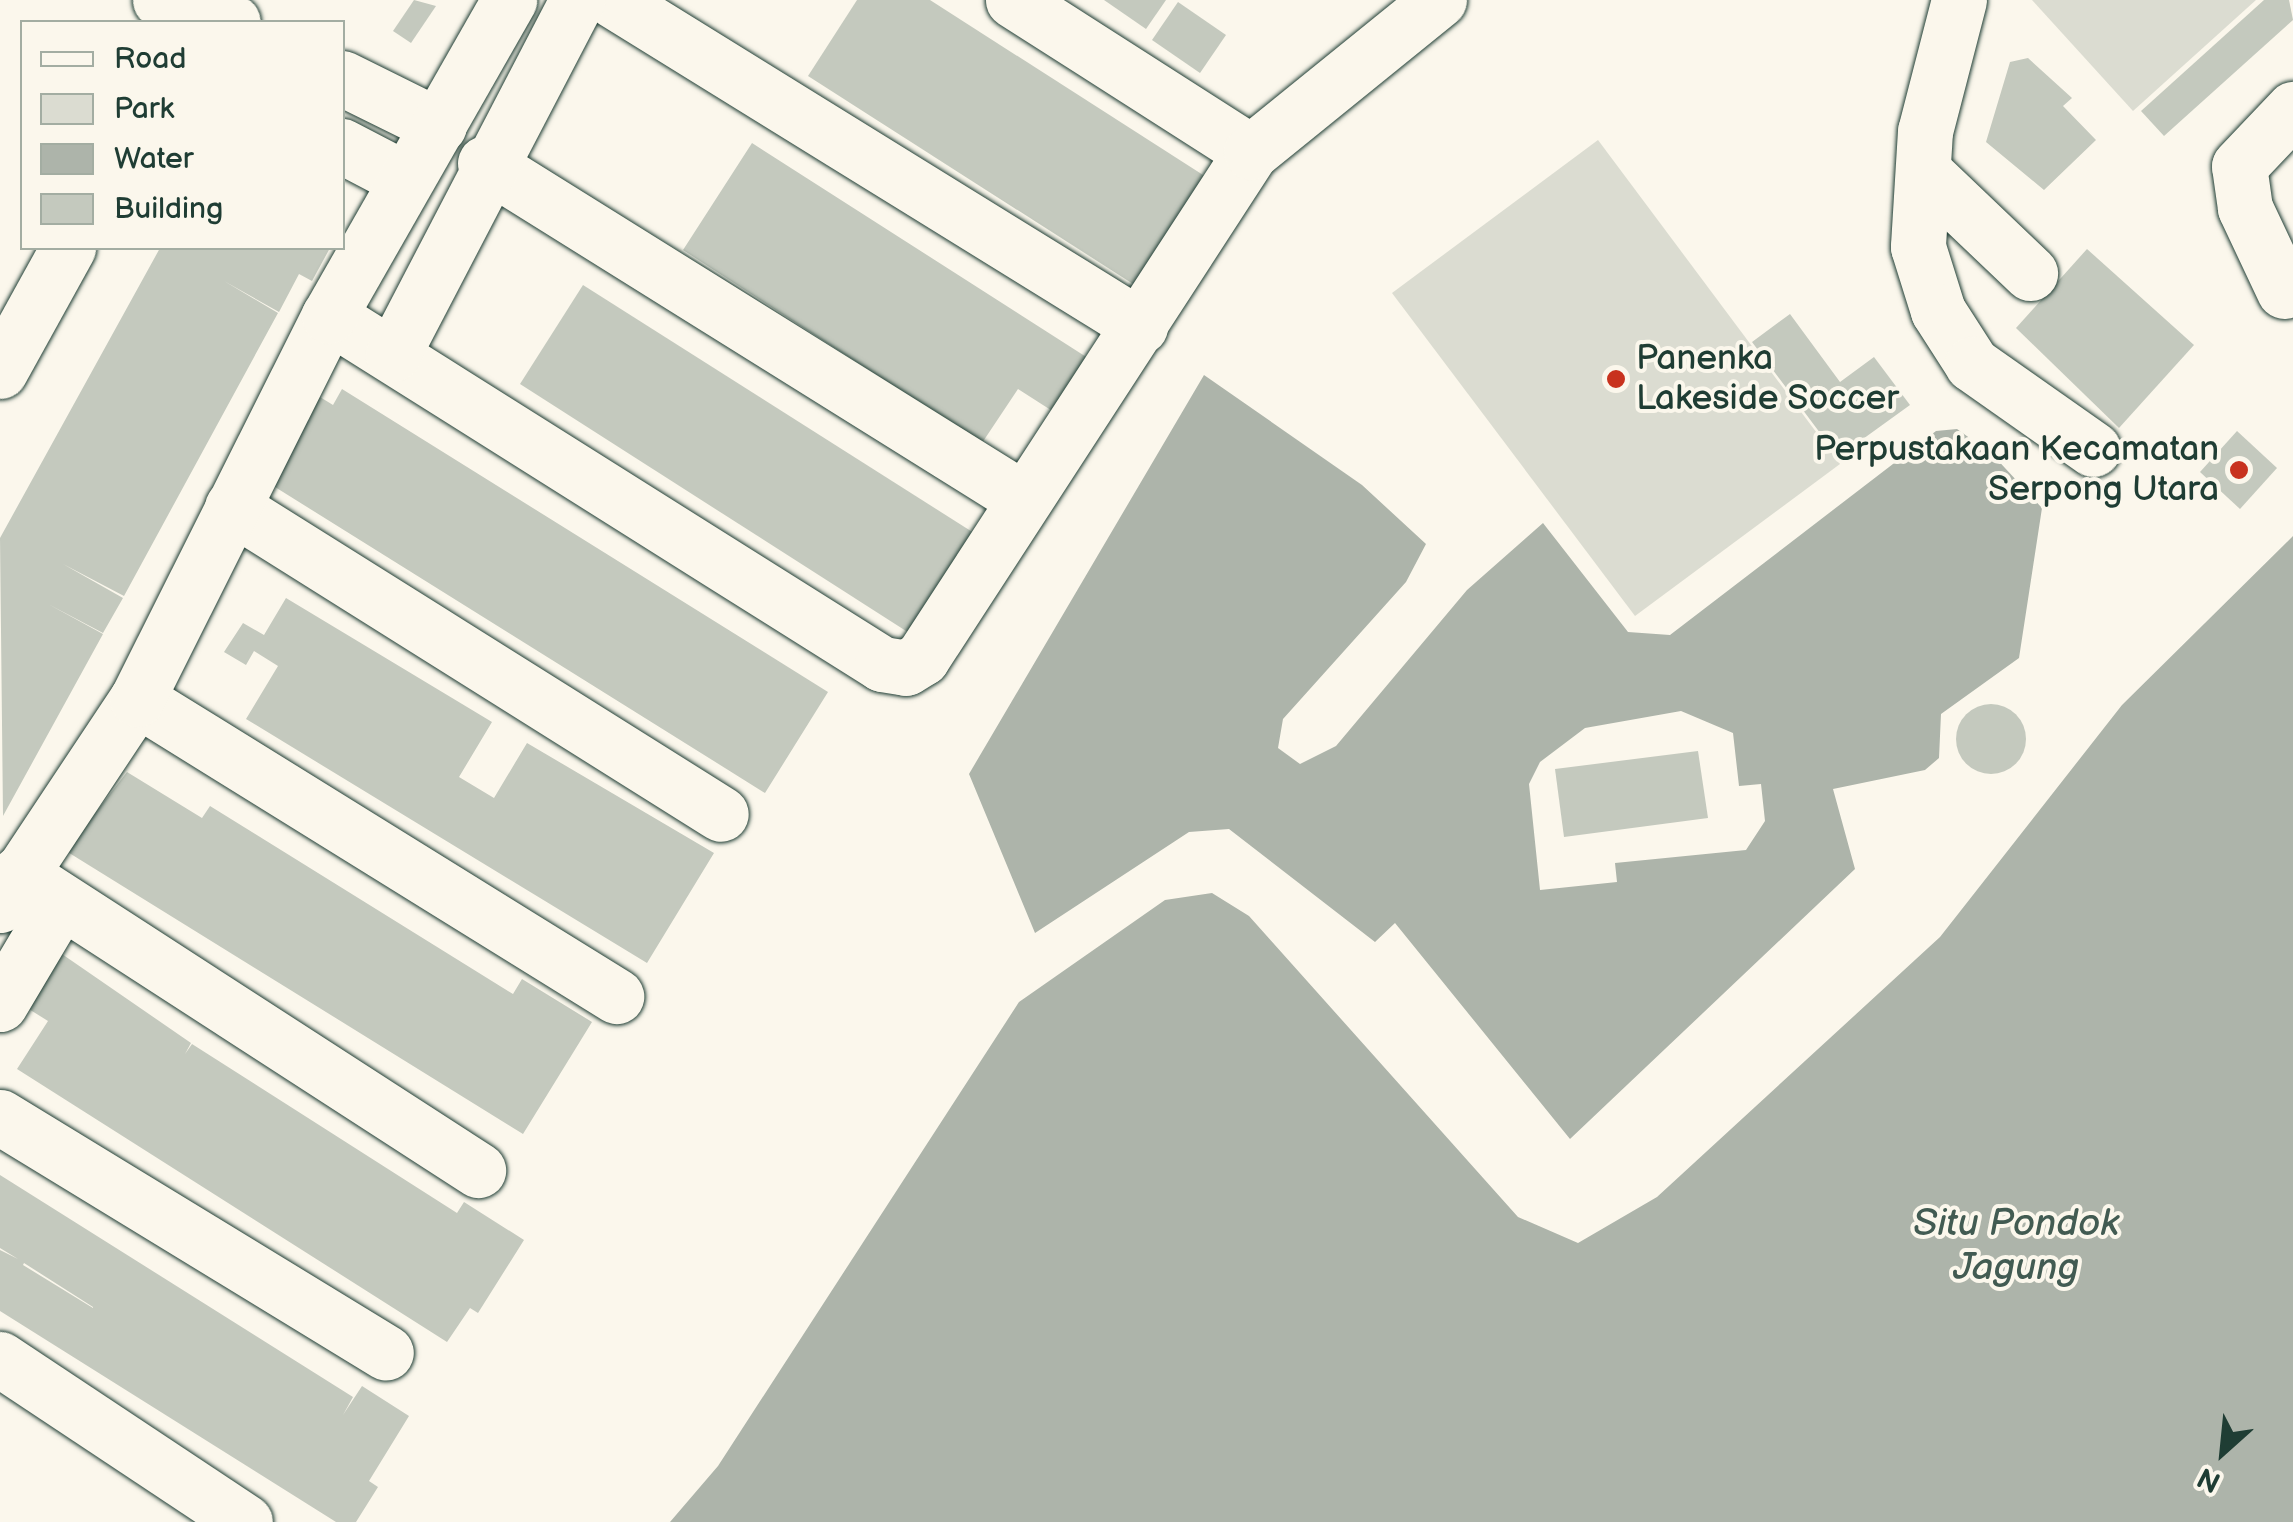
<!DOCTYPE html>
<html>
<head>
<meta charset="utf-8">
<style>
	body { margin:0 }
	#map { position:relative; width:2293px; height:1522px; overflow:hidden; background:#fbf7ec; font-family:"Balsamiq Sans",sans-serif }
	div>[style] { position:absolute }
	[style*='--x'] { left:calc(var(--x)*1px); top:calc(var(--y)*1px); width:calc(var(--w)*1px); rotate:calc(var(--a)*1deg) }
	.green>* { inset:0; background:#dbdcd1 }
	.water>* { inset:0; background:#adb4aa }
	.pier>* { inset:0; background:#fbf7ec }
	.building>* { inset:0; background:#c4c9be }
	.round { border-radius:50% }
	.roads { filter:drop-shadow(0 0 2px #1f3d34) drop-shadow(0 0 2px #1f3d34) }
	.minor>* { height:55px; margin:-27.5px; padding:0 27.5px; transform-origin:27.5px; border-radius:27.5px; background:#fbf7ec }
	.dots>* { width:28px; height:28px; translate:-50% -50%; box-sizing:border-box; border:5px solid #fbf7ec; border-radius:50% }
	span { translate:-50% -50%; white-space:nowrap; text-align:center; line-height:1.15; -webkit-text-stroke:8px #fbf7ec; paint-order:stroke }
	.poi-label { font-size:35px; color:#1f3d34 }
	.left { translate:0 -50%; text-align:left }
	.right { translate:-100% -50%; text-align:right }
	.water-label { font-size:38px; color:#425b52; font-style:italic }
	.legend { position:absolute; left:20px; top:20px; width:325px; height:230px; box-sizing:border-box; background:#fbf7ec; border:2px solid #a3ada2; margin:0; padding:12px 18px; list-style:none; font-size:30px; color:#1f3d34 }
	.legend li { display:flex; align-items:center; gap:20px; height:50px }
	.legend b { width:50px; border:2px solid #a3ada2 }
	.north { position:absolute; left:2173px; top:1402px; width:100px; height:100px; -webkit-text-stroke:8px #fbf7ec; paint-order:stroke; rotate:207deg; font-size:28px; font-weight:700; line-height:40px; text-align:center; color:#1f3d34 }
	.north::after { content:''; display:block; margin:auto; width:35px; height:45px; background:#1f3d34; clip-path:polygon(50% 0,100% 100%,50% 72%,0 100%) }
</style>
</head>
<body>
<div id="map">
	<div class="green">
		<div style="clip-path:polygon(2032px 0,2256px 0,2133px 111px)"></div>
		<div style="clip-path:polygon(1598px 140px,1840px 464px,1635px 616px,1392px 293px)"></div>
	</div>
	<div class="water">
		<div style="clip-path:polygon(1204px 375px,1362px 485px,1426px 544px,1406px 582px,1283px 719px,1278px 748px,1300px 764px,1336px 746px,1467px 590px,1543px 523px,1628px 632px,1670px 635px,1936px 431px,1957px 429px,1992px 454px,2042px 508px,2019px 658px,1941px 714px,1939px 758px,1925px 770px,1833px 789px,1855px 869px,1570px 1139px,1395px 923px,1375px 942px,1229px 829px,1189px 832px,1035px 933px,969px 774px)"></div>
		<div style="clip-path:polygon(2293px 536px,2293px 1522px,670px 1522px,718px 1466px,1019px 1002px,1165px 900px,1212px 893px,1249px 916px,1518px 1217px,1578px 1243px,1657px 1197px,1940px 937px,2122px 705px)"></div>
	</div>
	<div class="pier">
		<div style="clip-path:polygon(1681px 711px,1733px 733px,1739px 786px,1761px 784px,1765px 821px,1746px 850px,1615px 863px,1617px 882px,1540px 890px,1529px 784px,1540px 762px,1585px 728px)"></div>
	</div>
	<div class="building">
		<div style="clip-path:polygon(414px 0,436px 6px,411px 43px,393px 31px)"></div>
		<div style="clip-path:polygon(857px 0,930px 0,1214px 182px,1144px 291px,808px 76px)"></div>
		<div style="clip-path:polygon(1104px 0,1166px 0,1146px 29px)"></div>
		<div style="clip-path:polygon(2264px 0,2289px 0,2293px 20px,2164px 136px,2141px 111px)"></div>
		<div style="clip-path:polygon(1178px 2px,1226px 35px,1200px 73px,1152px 40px)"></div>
		<div style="clip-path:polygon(2028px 58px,2072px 98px,2063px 106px,2096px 140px,2044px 190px,1986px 142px,2010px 62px)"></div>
		<div style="clip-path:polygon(752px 143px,1091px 360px,1057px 414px,1018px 389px,982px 443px,683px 250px)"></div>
		<div style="clip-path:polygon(160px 248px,330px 248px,312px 281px,299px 274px,279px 312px,224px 281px,278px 313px,124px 596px,63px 564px,123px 598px,103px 633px,48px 604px,103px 634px,3px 816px,0 538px)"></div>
		<div style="clip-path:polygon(2087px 249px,2194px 345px,2119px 428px,2016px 328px)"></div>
		<div style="clip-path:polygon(583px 285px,974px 533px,917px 638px,520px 384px)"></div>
		<div style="clip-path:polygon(1790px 314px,1840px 382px,1874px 357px,1910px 405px,1838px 457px,1752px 342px)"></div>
		<div style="clip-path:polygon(342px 389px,828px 692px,765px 793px,267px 482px,320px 397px,333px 405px)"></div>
		<div style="clip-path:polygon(2237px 431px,2277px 468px,2240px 509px,2200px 472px)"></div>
		<div style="clip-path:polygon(286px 598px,492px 722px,459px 777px,494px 798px,527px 743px,714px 853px,647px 963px,246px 719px,278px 666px,254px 651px,246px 665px,224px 652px,243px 623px,264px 635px)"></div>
		<div class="round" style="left:1956px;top:704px;width:70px;height:70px"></div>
		<div style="clip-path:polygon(1698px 751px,1708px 818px,1564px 837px,1555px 769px)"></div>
		<div style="clip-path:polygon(127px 772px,202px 818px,210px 806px,513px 994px,522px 979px,592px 1022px,523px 1134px,66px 851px)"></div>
		<div style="clip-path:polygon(59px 952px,191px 1043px,185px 1054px,192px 1044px,457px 1213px,464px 1202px,524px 1240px,478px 1313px,470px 1308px,447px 1342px,17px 1069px,48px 1021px,24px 1006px)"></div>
		<div style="clip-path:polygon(evenodd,0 1175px,353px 1397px,343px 1415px,362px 1386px,409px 1416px,369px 1481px,378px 1487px,356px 1522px,336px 1522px,0 1311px,0 1250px,18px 1259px,0 1248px,0 1175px,24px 1263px,93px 1307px,93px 1308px,23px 1265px,24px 1263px)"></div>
	</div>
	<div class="roads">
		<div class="minor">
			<div style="--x:160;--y:0;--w:76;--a:16.8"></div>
			<div style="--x:613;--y:0;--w:620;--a:31.74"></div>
			<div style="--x:1013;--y:0;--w:282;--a:32.6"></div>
			<div style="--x:1959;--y:0;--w:135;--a:104.5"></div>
			<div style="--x:1925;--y:131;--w:116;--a:93.5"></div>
			<div style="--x:1918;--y:247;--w:67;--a:72.6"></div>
			<div style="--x:1938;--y:311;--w:63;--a:57.3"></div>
			<div style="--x:1972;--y:364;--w:148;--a:35.1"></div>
			<div style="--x:342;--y:78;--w:108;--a:26.3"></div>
			<div style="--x:342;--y:146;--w:71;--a:27.6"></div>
			<div style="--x:485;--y:163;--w:633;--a:31.96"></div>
			<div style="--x:1923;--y:171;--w:148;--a:43.6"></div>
			<div style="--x:2284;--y:291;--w:92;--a:-115.2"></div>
			<div style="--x:2245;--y:208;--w:42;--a:-98.1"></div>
			<div style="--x:2239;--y:166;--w:79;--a:-46.5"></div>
			<div style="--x:329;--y:316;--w:653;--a:32.18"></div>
			<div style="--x:882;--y:664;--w:24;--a:9"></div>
			<div style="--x:906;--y:668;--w:19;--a:-32"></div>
			<div style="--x:922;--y:658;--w:604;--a:-56.97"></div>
			<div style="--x:1251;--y:152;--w:242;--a:-39"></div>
			<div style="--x:393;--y:354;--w:399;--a:-62.5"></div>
			<div style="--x:0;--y:371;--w:141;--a:-61.1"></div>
			<div style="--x:232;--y:507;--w:577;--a:32.12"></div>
			<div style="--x:137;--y:699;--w:564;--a:31.8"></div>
			<div style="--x:19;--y:873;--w:547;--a:32.91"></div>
			<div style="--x:0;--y:905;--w:247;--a:-56.4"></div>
			<div style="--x:137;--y:699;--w:428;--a:-63.4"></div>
			<div style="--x:329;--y:316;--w:364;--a:-60.3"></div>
			<div style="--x:0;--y:1004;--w:117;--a:-59.3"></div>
			<div style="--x:0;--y:1117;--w:452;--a:31.4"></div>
			<div style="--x:0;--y:1359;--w:294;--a:33.6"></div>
		</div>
	</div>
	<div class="dots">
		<div style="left:1616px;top:379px;background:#c8321e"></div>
		<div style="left:2239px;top:470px;background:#c8321e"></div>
	</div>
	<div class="poi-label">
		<span class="left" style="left:1636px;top:379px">Panenka<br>Lakeside Soccer</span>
		<span class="right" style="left:2219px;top:470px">Perpustakaan Kecamatan<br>Serpong Utara</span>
	</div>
	<div class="water-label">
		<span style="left:2016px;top:1246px">Situ Pondok<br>Jagung</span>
	</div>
	<ul class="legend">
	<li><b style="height:12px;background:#fbf7ec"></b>Road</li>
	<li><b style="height:28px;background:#dbdcd1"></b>Park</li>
	<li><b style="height:28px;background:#adb4aa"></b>Water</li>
	<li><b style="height:28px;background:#c4c9be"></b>Building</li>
	</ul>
	<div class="north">N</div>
</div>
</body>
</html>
